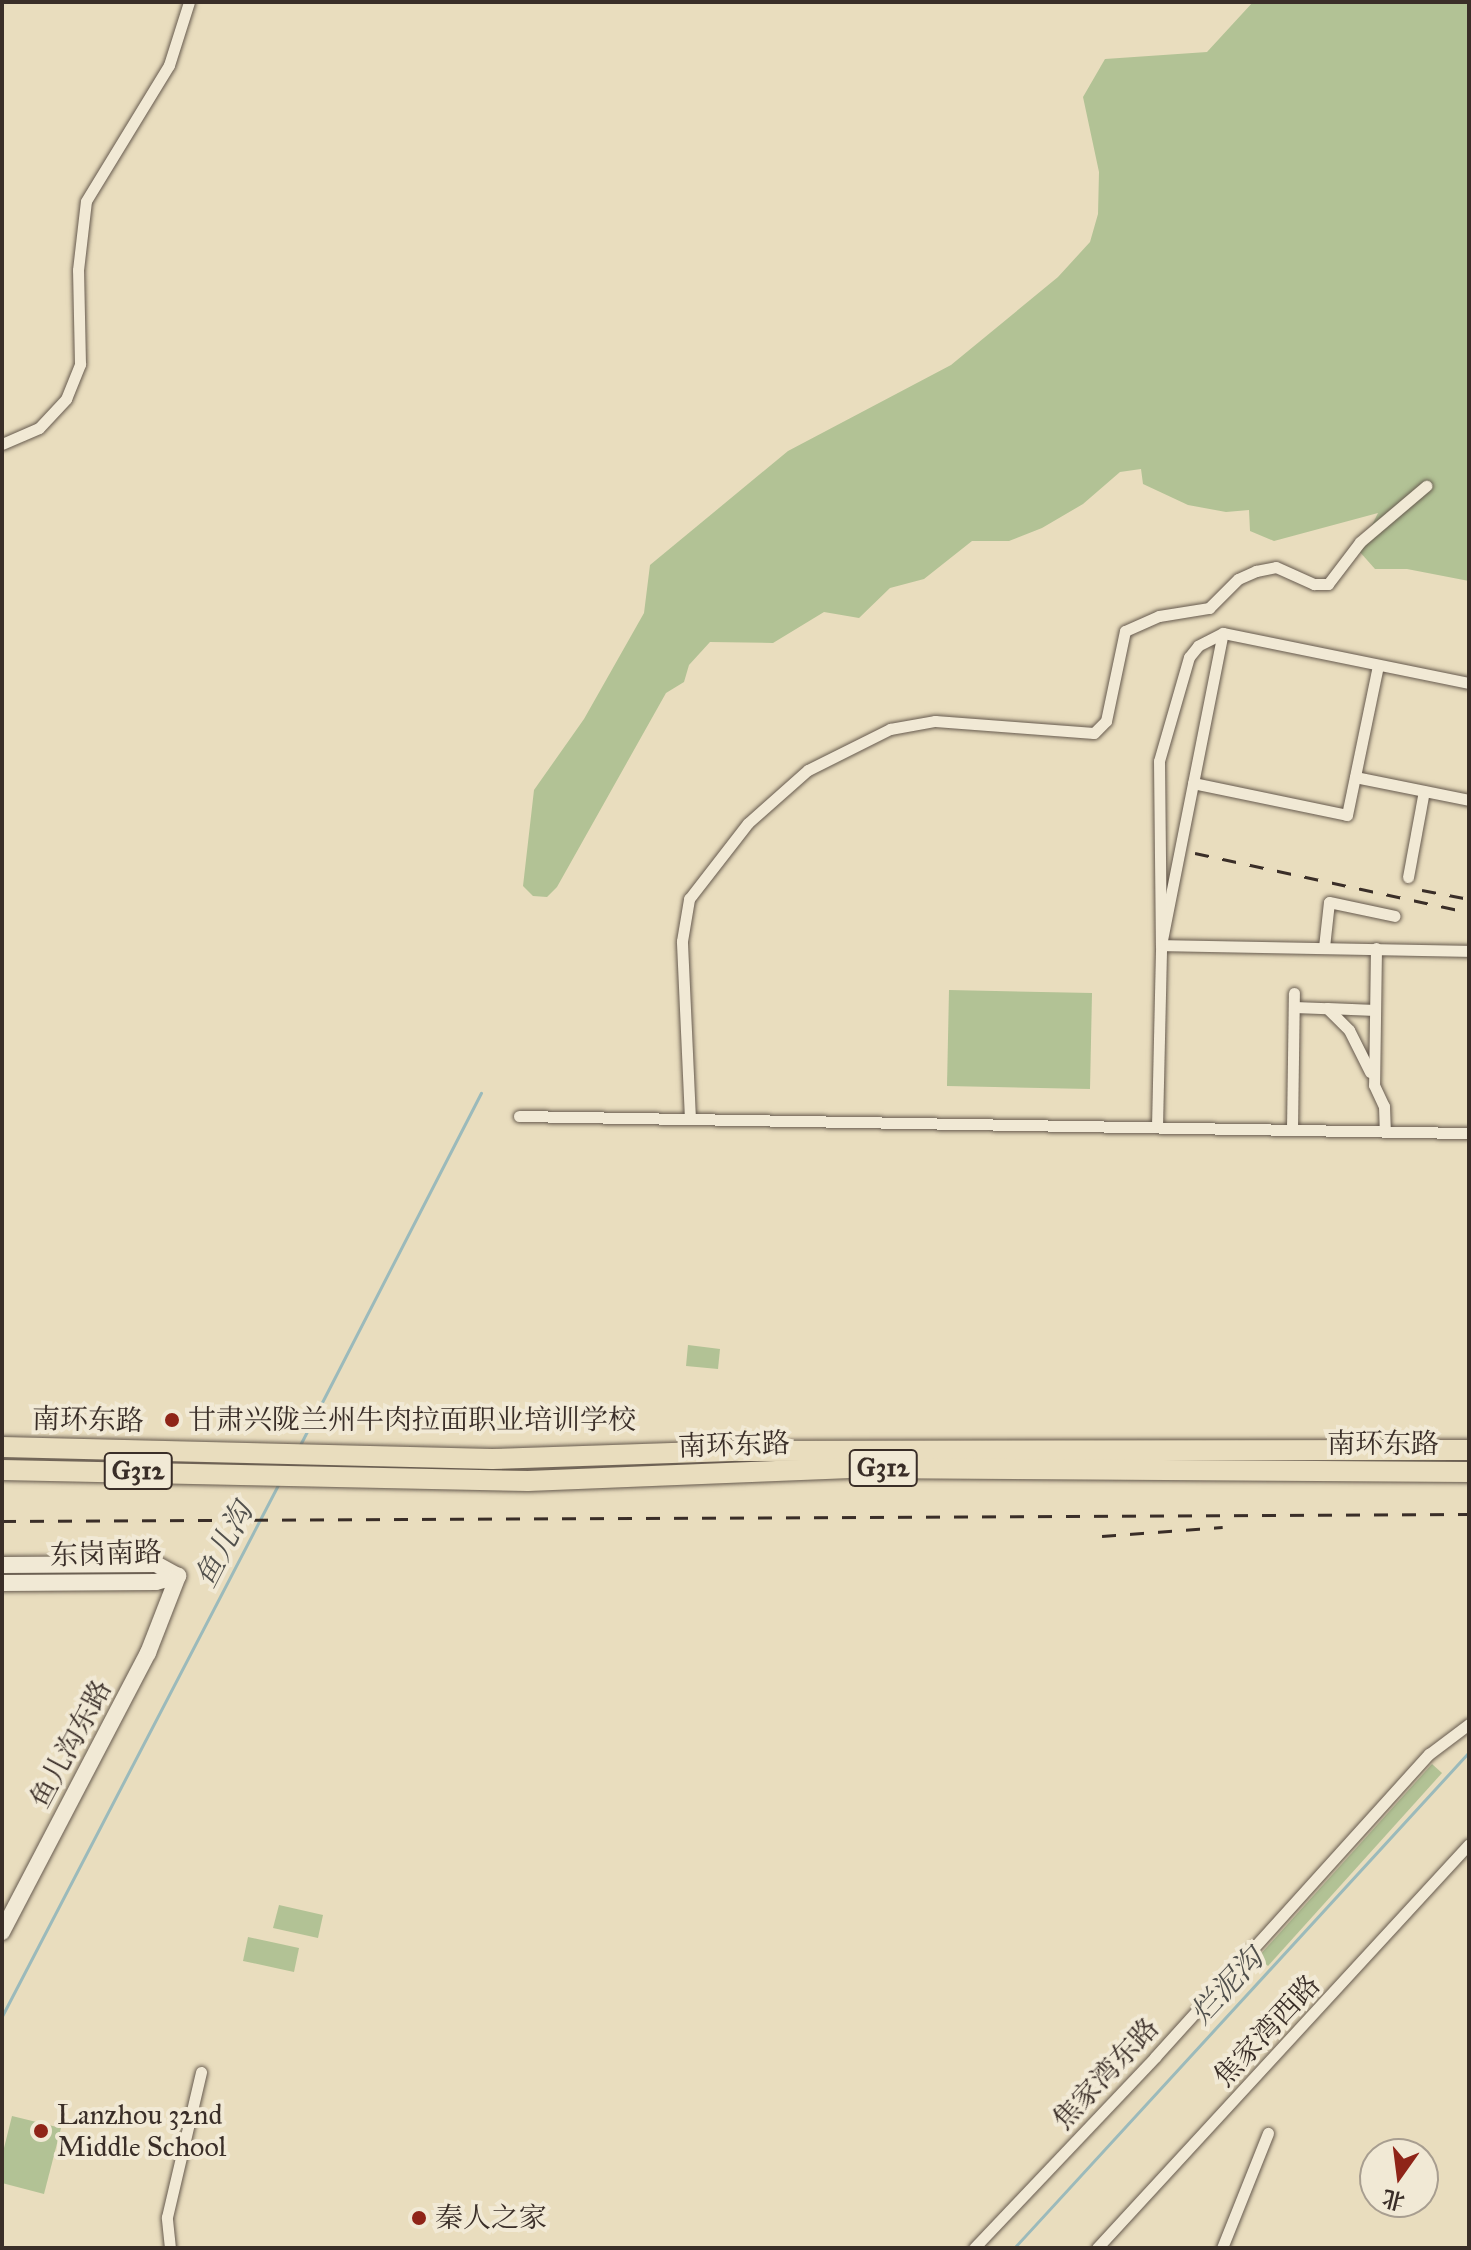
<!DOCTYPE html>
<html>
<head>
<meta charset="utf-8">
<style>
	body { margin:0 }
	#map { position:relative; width:1471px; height:2250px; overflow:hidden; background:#e9ddbe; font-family:"IM FELL Great Primer","Noto Serif SC",serif }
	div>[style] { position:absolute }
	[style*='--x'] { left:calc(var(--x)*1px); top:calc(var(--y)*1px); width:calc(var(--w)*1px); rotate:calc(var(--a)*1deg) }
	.green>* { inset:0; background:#b2c295 }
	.stream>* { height:3px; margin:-1.5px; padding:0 1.5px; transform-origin:1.5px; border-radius:1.5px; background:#9bbabb }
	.roads { filter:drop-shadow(0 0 2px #665a4e) drop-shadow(0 0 2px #665a4e) }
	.street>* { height:11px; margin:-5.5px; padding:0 5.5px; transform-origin:5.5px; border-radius:5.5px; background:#f1e9d5 }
	.secondary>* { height:16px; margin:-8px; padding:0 8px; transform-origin:8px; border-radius:8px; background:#f1e9d5 }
	.highway>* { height:20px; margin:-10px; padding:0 10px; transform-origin:10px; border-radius:10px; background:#e9ddbe }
	.rail>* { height:3px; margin-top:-1.5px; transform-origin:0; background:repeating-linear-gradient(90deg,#3a2e28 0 14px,transparent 0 28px) }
	.dots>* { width:22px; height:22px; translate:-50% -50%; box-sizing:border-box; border:4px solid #f1e9d5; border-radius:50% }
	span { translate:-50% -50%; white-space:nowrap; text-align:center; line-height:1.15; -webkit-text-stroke:8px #f1e9d5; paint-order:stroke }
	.shield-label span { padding:2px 6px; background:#f1e9d5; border:2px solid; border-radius:6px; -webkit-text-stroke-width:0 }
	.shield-label { font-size:26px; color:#3a2e28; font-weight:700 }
	.street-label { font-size:28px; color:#3a2e28 }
	.poi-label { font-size:28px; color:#3a2e28 }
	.left { translate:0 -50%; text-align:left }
	.water-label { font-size:30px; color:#52514d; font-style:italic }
	.frame { position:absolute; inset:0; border:4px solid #3a2e28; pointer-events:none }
	.north { position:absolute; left:1359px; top:2138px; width:80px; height:80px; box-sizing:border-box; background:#f1e9d5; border:2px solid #a89e90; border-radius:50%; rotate:194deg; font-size:22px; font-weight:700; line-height:32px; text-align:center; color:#3a2e28 }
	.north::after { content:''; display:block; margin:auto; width:28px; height:36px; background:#8f2418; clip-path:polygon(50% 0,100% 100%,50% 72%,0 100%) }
</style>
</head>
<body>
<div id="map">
	<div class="green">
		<div style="clip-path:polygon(1253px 2px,1469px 2px,1469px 581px,1407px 569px,1375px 569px,1359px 551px,1378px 513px,1274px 541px,1250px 531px,1249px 510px,1226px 512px,1188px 505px,1143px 484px,1141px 469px,1120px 472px,1083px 504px,1042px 528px,1009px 541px,972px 541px,924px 579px,890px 588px,859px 618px,824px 612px,773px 643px,710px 642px,689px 665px,684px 682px,666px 693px,557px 887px,547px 897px,533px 896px,523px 886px,534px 790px,584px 719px,644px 613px,650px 565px,788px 451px,951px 365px,1058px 277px,1090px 242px,1098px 214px,1099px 172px,1083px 97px,1105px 59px,1207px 52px)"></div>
		<div style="clip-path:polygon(949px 990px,1092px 993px,1090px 1089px,947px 1086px)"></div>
		<div style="clip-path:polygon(688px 1345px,720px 1349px,718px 1369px,686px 1366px)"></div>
		<div style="clip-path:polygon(1432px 1764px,1442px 1773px,1268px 1966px,1258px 1957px)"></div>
		<div style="clip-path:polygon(279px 1905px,323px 1915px,318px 1938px,273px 1928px)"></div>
		<div style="clip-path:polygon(248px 1937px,299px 1948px,294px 1972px,243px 1961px)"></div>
		<div style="clip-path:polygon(12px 2116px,61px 2128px,44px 2194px,2px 2183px,2px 2156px)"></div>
	</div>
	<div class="stream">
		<div style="--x:300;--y:1445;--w:396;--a:-62.8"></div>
		<div style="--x:2;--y:2016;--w:601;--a:-62.54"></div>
		<div style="--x:1014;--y:2248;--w:673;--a:-47.47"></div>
	</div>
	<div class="roads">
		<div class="street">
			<div style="--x:2;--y:444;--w:40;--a:-23.4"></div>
			<div style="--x:39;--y:428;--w:40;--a:-47"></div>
			<div style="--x:66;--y:399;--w:38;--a:-68"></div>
			<div style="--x:80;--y:364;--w:94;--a:-91.2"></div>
			<div style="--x:78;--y:270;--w:69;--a:-83.4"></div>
			<div style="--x:86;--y:201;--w:159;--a:-58.6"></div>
			<div style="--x:169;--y:65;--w:66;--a:-72.4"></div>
			<div style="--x:1223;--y:633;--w:251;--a:11.5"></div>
			<div style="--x:1355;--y:777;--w:116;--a:11.4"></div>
			<div style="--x:1193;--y:783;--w:157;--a:11.7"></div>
			<div style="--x:1347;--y:815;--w:153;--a:-78.3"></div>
			<div style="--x:1408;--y:877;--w:87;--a:-79.5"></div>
			<div style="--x:1324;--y:947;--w:45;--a:-83.7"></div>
			<div style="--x:1329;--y:902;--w:67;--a:12"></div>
			<div style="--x:1376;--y:948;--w:137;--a:90.8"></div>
			<div style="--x:1374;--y:1085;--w:23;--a:65"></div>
			<div style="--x:1384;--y:1106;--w:26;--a:88"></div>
			<div style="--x:1294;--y:1007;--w:33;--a:2"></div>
			<div style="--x:1327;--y:1008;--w:31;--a:45"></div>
			<div style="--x:1349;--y:1030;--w:47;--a:63.4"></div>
			<div style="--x:1327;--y:1008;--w:48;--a:2.4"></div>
			<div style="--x:519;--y:1116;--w:950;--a:1.03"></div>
			<div style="--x:690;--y:1119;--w:178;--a:-92.6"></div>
			<div style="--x:682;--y:941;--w:43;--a:-80.5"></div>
			<div style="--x:689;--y:899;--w:96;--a:-52.2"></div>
			<div style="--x:748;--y:823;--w:80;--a:-41.5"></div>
			<div style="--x:808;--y:770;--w:92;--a:-26.6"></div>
			<div style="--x:890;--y:729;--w:46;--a:-10.1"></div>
			<div style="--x:935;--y:721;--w:159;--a:4.3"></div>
			<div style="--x:1094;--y:733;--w:17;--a:-45"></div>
			<div style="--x:1106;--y:721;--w:92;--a:-78.1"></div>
			<div style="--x:1125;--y:631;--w:37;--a:-24"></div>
			<div style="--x:1159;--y:616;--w:51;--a:-9.1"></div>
			<div style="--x:1209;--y:608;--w:41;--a:-45"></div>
			<div style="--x:1238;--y:579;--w:20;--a:-24"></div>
			<div style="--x:1256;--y:571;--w:20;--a:-11"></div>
			<div style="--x:1276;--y:567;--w:42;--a:24.1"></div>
			<div style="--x:1314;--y:584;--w:14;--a:0"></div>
			<div style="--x:1328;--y:584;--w:53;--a:-52.7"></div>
			<div style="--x:1360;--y:542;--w:87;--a:-40.3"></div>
			<div style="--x:1157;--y:1127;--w:182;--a:-88.7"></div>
			<div style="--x:1161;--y:945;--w:318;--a:-78.8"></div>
			<div style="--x:1223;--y:633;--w:28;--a:153"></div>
			<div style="--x:1198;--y:646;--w:14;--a:129"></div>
			<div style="--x:1189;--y:657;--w:108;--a:106.1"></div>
			<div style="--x:1159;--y:761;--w:184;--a:89.4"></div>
			<div style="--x:1161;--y:945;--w:308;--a:1.1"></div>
			<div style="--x:1292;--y:1130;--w:137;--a:-89.2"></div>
			<div style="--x:170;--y:2248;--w:31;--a:-96"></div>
			<div style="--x:167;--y:2217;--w:149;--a:-76.8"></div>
			<div style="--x:974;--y:2248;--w:263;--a:-46.5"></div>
			<div style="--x:1155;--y:2057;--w:409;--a:-47.9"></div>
			<div style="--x:1429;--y:1754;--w:50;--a:-36.9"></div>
			<div style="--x:1097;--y:2248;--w:549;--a:-47.36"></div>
			<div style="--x:1222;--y:2248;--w:124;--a:-68.2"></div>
		</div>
		<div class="secondary">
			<div style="--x:2;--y:1565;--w:154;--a:-0.4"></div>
			<div style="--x:156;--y:1564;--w:25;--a:29"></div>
			<div style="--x:2;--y:1583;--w:154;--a:-0.4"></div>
			<div style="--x:156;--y:1582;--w:23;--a:-15"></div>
			<div style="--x:2;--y:1932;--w:315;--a:-62.4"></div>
			<div style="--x:148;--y:1653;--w:83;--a:-68.7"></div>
		</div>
		<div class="highway">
			<div style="--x:2;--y:1447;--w:490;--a:1.4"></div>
			<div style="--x:492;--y:1459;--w:247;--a:-1.9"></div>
			<div style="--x:739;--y:1451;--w:730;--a:-0.08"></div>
			<div style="--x:2;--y:1470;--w:526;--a:1.2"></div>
			<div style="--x:528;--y:1481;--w:329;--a:-2.3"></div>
			<div style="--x:857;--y:1468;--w:612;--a:0.37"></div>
		</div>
	</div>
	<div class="rail">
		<div style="--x:1195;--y:853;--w:280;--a:12.2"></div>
		<div style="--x:1422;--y:890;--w:48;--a:10.8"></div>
		<div style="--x:2;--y:1521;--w:1467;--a:-0.27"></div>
		<div style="--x:1102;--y:1536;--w:121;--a:-4.3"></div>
	</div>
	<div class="dots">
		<div style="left:172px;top:1420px;background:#8f2418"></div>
		<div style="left:41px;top:2131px;background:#8f2418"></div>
		<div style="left:419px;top:2218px;background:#8f2418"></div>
	</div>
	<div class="shield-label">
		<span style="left:883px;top:1468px">G312</span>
		<span style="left:138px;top:1471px">G312</span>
	</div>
	<div class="street-label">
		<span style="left:88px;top:1420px;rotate:1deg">南环东路</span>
		<span style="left:1383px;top:1444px">南环东路</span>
		<span style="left:734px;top:1445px;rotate:-2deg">南环东路</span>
		<span style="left:106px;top:1554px;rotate:-2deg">东岗南路</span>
		<span style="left:71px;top:1744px;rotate:-62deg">鱼儿沟东路</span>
		<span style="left:1267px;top:2031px;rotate:-47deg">焦家湾西路</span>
		<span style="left:1106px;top:2074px;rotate:-47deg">焦家湾东路</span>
	</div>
	<div class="poi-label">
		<span class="left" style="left:188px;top:1420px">甘肃兴陇兰州牛肉拉面职业培训学校</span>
		<span class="left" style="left:57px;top:2131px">Lanzhou 32nd<br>Middle School</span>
		<span class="left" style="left:435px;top:2218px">秦人之家</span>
	</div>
	<div class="water-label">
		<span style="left:224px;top:1545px;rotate:-63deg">鱼儿沟</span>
		<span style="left:1227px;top:1986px;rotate:-47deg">烂泥沟</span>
	</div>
	<div class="frame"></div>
	<div class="north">北</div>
</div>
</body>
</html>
